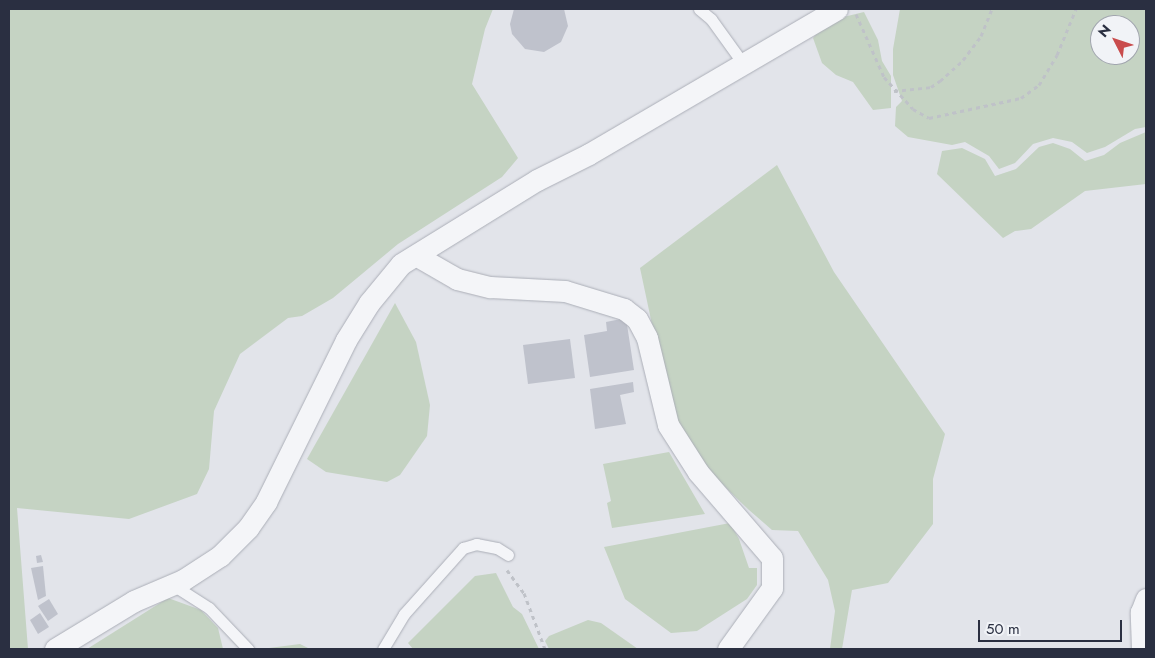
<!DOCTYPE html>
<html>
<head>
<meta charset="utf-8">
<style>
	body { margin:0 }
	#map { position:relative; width:1155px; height:658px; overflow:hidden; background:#e2e4ea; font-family:Jost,sans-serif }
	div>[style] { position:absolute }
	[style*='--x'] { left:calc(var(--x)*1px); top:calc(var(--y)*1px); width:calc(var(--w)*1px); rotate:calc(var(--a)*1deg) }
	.green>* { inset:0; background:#c5d3c3 }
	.building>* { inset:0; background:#bfc2cc }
	.path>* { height:3px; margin-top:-1.5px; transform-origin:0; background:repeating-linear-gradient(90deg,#bfc2c8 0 4px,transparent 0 8px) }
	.roads { filter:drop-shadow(0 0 1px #abaeb7) drop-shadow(0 0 1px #abaeb7) }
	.lane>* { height:11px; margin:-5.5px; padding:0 5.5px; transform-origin:5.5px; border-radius:5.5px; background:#f4f5f8 }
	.street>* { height:21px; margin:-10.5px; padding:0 10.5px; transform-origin:10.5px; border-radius:10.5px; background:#f4f5f8 }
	span { translate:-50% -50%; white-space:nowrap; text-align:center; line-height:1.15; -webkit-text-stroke:5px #f1f3f7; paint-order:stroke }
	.frame { position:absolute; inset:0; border:10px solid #2a2f41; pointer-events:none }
	.north { position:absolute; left:1090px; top:15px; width:50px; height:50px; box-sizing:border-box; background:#f1f3f7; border:1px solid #a1a5ae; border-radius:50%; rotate:311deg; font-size:14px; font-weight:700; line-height:20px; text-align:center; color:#2a2f41 }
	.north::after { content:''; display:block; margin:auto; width:18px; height:22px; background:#c94c4d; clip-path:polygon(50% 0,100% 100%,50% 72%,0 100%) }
	.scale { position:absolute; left:978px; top:620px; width:144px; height:22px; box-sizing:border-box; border:2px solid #2a2f41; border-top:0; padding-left:6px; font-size:15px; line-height:18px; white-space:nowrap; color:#2a2f41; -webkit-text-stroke:4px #f1f3f7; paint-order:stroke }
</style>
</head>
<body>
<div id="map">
	<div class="green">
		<div style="clip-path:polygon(9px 9px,493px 9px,485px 29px,472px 84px,518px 158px,502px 177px,398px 244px,333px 298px,302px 316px,288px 318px,240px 354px,214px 411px,209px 469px,197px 494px,129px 519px,17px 508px,28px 649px,9px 649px)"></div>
		<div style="clip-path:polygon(evenodd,900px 9px,1146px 9px,1146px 127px,1135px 129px,1105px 147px,1087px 153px,1072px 142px,1053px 138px,1033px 144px,1015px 163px,999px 169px,989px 156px,965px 142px,952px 145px,908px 137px,895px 126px,896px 107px,902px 101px,893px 75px,893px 49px,900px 9px,1100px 25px,1130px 25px,1130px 55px,1100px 55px,1100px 25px)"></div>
		<div style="clip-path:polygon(864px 12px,878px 40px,882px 61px,891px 76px,891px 108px,873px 110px,853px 82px,836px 75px,822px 63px,813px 38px,827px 21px)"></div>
		<div style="clip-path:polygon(1146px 132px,1146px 184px,1085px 191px,1031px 229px,1015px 231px,1003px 238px,937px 174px,942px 151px,962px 148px,985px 159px,995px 176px,1016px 169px,1039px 147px,1053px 143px,1070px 149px,1085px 161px,1104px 155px,1120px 143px)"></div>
		<div style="clip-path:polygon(777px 165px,834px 272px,945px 434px,933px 479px,933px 524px,888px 583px,852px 590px,842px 649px,830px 649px,835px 611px,828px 580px,798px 531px,772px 530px,749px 510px,701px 464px,671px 414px,640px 268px)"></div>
		<div style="clip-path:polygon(395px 303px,416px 342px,430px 405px,427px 436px,400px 475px,387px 482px,326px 472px,307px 459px)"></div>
		<div style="clip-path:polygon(669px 452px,705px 514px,612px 528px,607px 503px,611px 501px,603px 464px)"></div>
		<div style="clip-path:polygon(730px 523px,739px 539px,749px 568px,757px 568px,757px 585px,747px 599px,697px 631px,671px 633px,625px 599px,604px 547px)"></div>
		<div style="clip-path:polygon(496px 573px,513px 607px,522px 614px,539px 649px,413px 649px,408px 643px,475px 576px)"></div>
		<div style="clip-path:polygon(168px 598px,201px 610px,218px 628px,223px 649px,87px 649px)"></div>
		<div style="clip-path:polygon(588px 620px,601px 623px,638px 649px,549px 649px,545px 641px,549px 636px)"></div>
		<div style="clip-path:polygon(300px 644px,310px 649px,266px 649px,269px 648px)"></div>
	</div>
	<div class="building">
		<div style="clip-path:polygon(514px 9px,564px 9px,568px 26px,561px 42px,544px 52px,525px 49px,512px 34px,510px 24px)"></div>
		<div style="clip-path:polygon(626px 318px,634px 370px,590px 377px,584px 335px,607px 331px,606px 322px)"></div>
		<div style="clip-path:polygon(570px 339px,575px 378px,528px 384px,523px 345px)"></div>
		<div style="clip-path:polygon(633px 382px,634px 392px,620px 395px,626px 424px,595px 429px,590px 389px)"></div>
		<div style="clip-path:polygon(41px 555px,43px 562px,37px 563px,36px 556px)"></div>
		<div style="clip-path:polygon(43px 566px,46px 596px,38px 600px,31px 568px)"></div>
		<div style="clip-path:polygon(49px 599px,58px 614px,48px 621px,38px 606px)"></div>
		<div style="clip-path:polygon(40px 613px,49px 627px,38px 634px,30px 620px)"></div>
	</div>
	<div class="path">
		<div style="--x:856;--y:14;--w:69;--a:66"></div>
		<div style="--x:884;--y:77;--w:43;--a:47.8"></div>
		<div style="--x:913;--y:109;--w:18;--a:29"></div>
		<div style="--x:929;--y:118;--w:94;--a:-12.3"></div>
		<div style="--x:1021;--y:98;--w:22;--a:-36"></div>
		<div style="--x:1039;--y:85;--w:35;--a:-59"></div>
		<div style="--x:1057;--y:55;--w:50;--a:-67.6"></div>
		<div style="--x:894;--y:91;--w:37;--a:-6"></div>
		<div style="--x:931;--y:87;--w:11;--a:-34"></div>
		<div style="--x:940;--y:81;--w:31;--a:-42"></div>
		<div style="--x:963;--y:60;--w:30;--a:-53"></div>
		<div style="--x:981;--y:36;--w:29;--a:-68"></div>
		<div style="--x:507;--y:570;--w:29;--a:54"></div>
		<div style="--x:524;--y:593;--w:60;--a:69.4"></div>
	</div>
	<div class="roads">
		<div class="lane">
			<div style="--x:699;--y:9;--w:16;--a:40"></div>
			<div style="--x:711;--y:19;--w:53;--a:54.2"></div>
			<div style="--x:173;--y:585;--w:43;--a:32.6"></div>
			<div style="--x:209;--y:608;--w:57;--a:46.4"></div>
			<div style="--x:383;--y:649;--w:41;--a:-59"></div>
			<div style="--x:404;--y:614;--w:89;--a:-48.2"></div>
			<div style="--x:463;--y:548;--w:14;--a:-17"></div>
			<div style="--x:476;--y:544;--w:21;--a:11"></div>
			<div style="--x:497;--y:548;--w:13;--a:32"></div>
		</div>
		<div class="street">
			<div style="--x:417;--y:256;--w:46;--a:29.9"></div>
			<div style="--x:457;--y:279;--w:34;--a:14"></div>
			<div style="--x:490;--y:287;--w:75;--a:3.1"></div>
			<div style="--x:565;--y:291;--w:62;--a:17"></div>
			<div style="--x:624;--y:309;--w:16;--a:38"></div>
			<div style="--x:637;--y:319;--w:21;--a:62"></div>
			<div style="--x:647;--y:338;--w:89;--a:76.4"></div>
			<div style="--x:668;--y:425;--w:56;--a:57.4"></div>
			<div style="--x:698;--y:472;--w:113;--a:49.3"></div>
			<div style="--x:772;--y:558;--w:30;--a:90"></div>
			<div style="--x:772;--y:588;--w:75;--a:125.8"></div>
			<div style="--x:55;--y:649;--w:92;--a:-31.3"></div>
			<div style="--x:134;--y:601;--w:53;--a:-23.2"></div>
			<div style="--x:183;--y:580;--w:44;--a:-33"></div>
			<div style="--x:220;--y:556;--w:40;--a:-45"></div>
			<div style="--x:248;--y:528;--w:32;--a:-55"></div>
			<div style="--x:266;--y:502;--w:181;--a:-63.7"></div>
			<div style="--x:346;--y:340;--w:44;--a:-58.1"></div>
			<div style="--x:369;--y:303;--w:50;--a:-50.6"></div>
			<div style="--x:401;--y:264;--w:160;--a:-31.7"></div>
			<div style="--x:537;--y:180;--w:58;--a:-26.6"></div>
			<div style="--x:589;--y:154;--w:287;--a:-30.3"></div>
			<div style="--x:1142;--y:649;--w:37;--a:-92"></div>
			<div style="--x:1141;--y:612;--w:14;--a:-69"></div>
		</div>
	</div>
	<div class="frame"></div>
	<div class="north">N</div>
	<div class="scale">50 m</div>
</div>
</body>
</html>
